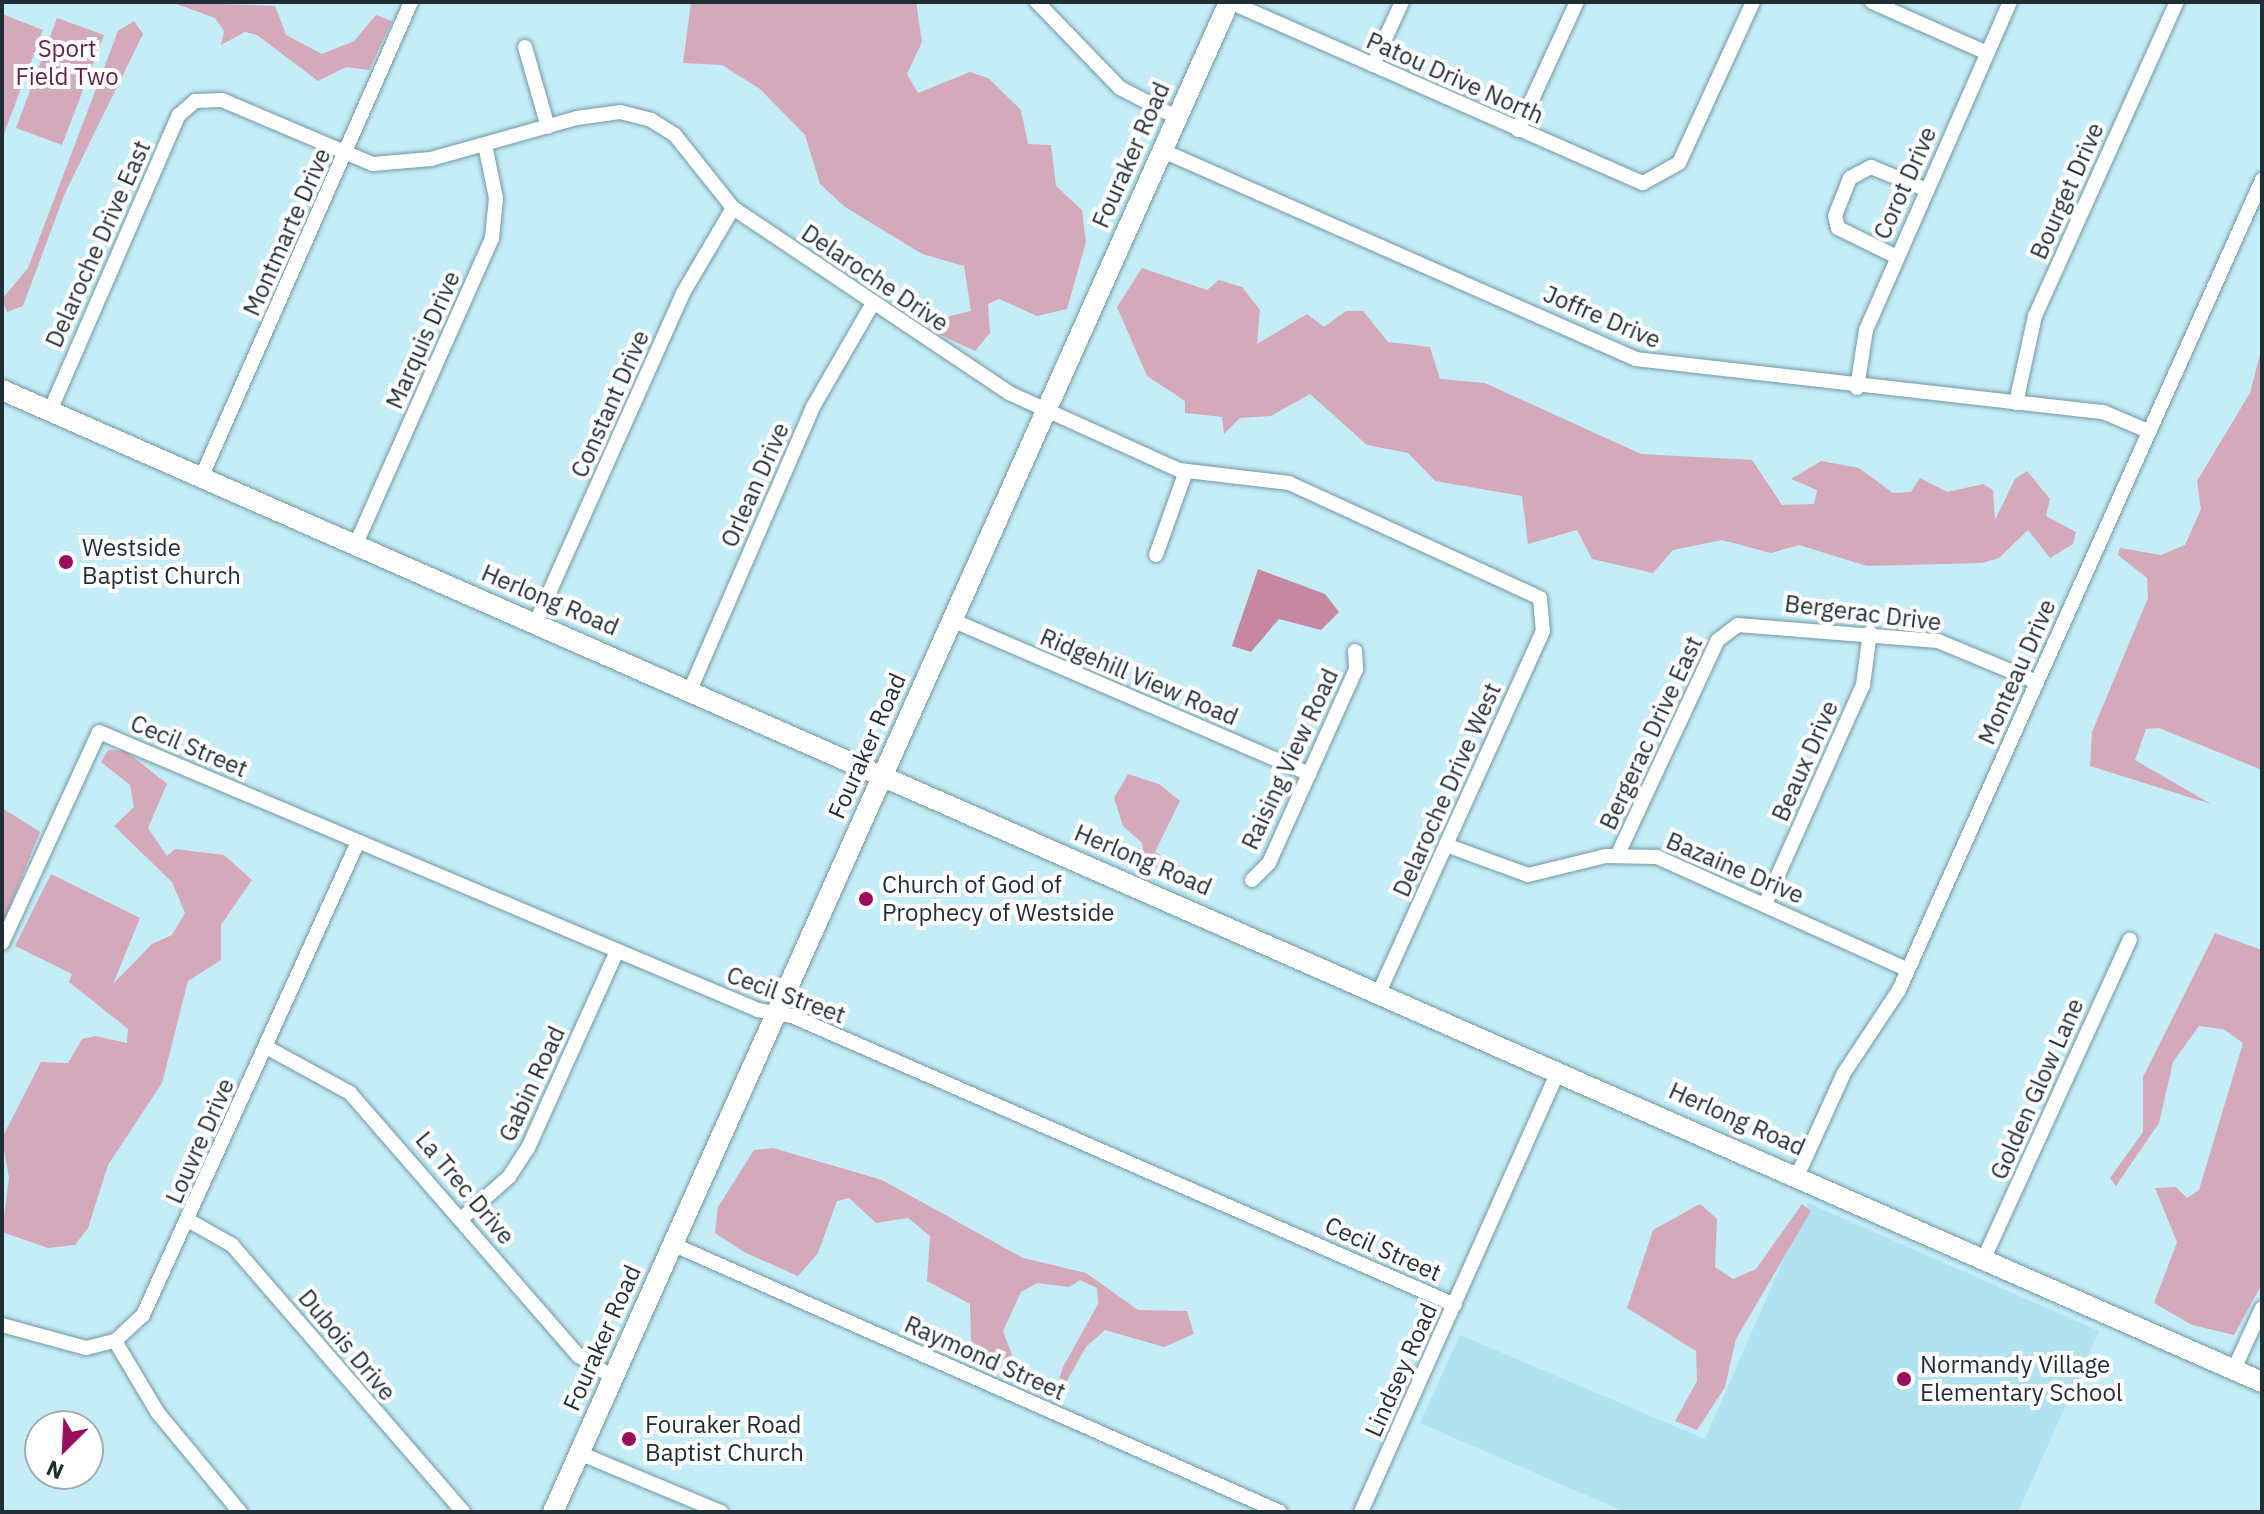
<!DOCTYPE html>
<html>
<head>
<meta charset="utf-8">
<style>
	body { margin:0 }
	#map { position:relative; width:2264px; height:1514px; overflow:hidden; background:#c4edf8; font-family:"IBM Plex Sans",sans-serif }
	div>[style] { position:absolute }
	[style*='--x'] { left:calc(var(--x)*1px); top:calc(var(--y)*1px); width:calc(var(--w)*1px); rotate:calc(var(--a)*1deg) }
	.built>* { inset:0; background:#b0e2ef }
	.green>* { inset:0; background:#d4aaba }
	.water>* { inset:0; background:#c688a0 }
	.roads { filter:drop-shadow(0 0 2px #7298a2) drop-shadow(0 0 2px #7298a2) }
	.street>* { height:14px; margin:-7px; padding:0 7px; transform-origin:7px; border-radius:7px; background:#fff }
	.secondary>* { height:20px; margin:-10px; padding:0 10px; transform-origin:10px; border-radius:10px; background:#fff }
	.dots>* { width:22px; height:22px; translate:-50% -50%; box-sizing:border-box; border:4px solid #fff; border-radius:50% }
	span { translate:-50% -50%; white-space:nowrap; text-align:center; line-height:1.15; -webkit-text-stroke:8px #fff; paint-order:stroke }
	.park-label { font-size:24px; color:#691f43 }
	.street-label { font-size:24px; color:#1e2e32 }
	.poi-label { font-size:24px; color:#1e2e32 }
	.left { translate:0 -50%; text-align:left }
	.frame { position:absolute; inset:0; border:4px solid #1e2e32; pointer-events:none }
	.north { position:absolute; left:24px; top:1410px; width:80px; height:80px; box-sizing:border-box; background:#fff; border:2px solid #a5abad; border-radius:50%; rotate:204deg; font-size:22px; font-weight:700; line-height:32px; text-align:center; color:#1e2e32 }
	.north::after { content:''; display:block; margin:auto; width:28px; height:36px; background:#9b0d5d; clip-path:polygon(50% 0,100% 100%,50% 72%,0 100%) }
</style>
</head>
<body>
<div id="map">
	<div class="built">
		<div style="clip-path:polygon(1808px 1203px,2099px 1331px,2018px 1512px,1625px 1512px,1420px 1423px,1460px 1335px,1705px 1439px)"></div>
	</div>
	<div class="green">
		<div style="clip-path:polygon(171px 2px,275px 6px,286px 35px,322px 54px,354px 41px,376px 15px,392px 21px,369px 70px,346px 67px,318px 81px,257px 35px,245px 32px,221px 45px,224px 31px,215px 18px)"></div>
		<div style="clip-path:polygon(691px 2px,916px 2px,922px 42px,907px 74px,918px 93px,970px 72px,988px 78px,1021px 110px,1028px 144px,1051px 145px,1056px 186px,1082px 210px,1086px 242px,1067px 309px,1037px 316px,999px 299px,988px 304px,990px 333px,975px 351px,932px 331px,934px 320px,971px 311px,964px 266px,922px 254px,845px 207px,820px 184px,805px 135px,760px 89px,722px 65px,683px 63px)"></div>
		<div style="clip-path:polygon(2px 14px,43px 30px,2px 139px)"></div>
		<div style="clip-path:polygon(57px 18px,104px 35px,62px 145px,16px 128px)"></div>
		<div style="clip-path:polygon(134px 21px,143px 34px,65px 193px,23px 306px,7px 312px,2px 299px,28px 268px,118px 31px)"></div>
		<div style="clip-path:polygon(1142px 268px,1207px 290px,1219px 280px,1242px 287px,1260px 310px,1257px 344px,1307px 314px,1324px 327px,1346px 311px,1363px 311px,1388px 342px,1430px 347px,1440px 379px,1485px 383px,1641px 454px,1752px 460px,1782px 505px,1814px 504px,1817px 490px,1791px 479px,1821px 461px,1859px 468px,1893px 493px,1911px 492px,1920px 478px,1947px 492px,1983px 484px,1993px 490px,1995px 520px,2015px 479px,2027px 471px,2050px 499px,2046px 516px,2076px 532px,2073px 544px,2050px 558px,2028px 530px,1999px 558px,1982px 563px,1867px 566px,1799px 545px,1771px 553px,1722px 540px,1673px 550px,1653px 573px,1592px 559px,1577px 530px,1528px 544px,1522px 496px,1435px 481px,1408px 453px,1367px 445px,1310px 394px,1271px 416px,1240px 418px,1224px 434px,1222px 417px,1185px 413px,1185px 401px,1147px 376px,1117px 307px)"></div>
		<div style="clip-path:polygon(2262px 347px,2262px 770px,2159px 728px,2146px 729px,2135px 760px,2211px 804px,2090px 766px,2092px 732px,2148px 598px,2147px 578px,2118px 555px,2120px 548px,2161px 555px,2185px 545px,2201px 509px,2197px 481px,2250px 393px)"></div>
		<div style="clip-path:polygon(108px 750px,126px 751px,167px 784px,148px 828px,167px 856px,175px 849px,224px 855px,252px 880px,221px 925px,221px 960px,188px 981px,162px 1083px,108px 1165px,88px 1228px,75px 1245px,48px 1248px,2px 1232px,9px 1178px,2px 1138px,41px 1062px,68px 1063px,82px 1039px,95px 1036px,127px 1043px,128px 1029px,69px 982px,72px 974px,15px 946px,51px 874px,140px 918px,113px 984px,152px 944px,172px 935px,185px 913px,172px 882px,114px 826px,134px 807px,130px 785px,101px 762px)"></div>
		<div style="clip-path:polygon(1128px 774px,1159px 784px,1180px 801px,1155px 852px,1181px 867px,1180px 877px,1145px 863px,1142px 843px,1123px 826px,1114px 798px)"></div>
		<div style="clip-path:polygon(2px 808px,40px 832px,2px 926px)"></div>
		<div style="clip-path:polygon(2215px 933px,2262px 950px,2262px 1284px,2234px 1335px,2192px 1325px,2154px 1303px,2177px 1242px,2155px 1188px,2176px 1187px,2187px 1198px,2199px 1190px,2243px 1043px,2223px 1029px,2199px 1026px,2173px 1062px,2159px 1123px,2116px 1186px,2110px 1178px,2143px 1132px,2143px 1077px)"></div>
		<div style="clip-path:polygon(773px 1148px,882px 1180px,1023px 1258px,1086px 1273px,1138px 1310px,1187px 1311px,1194px 1334px,1164px 1347px,1105px 1330px,1086px 1347px,1064px 1386px,1058px 1383px,1063px 1367px,1098px 1304px,1097px 1288px,1080px 1280px,1069px 1287px,1037px 1283px,1021px 1292px,1003px 1331px,1012px 1355px,1002px 1361px,982px 1355px,971px 1340px,970px 1304px,927px 1281px,930px 1236px,908px 1218px,876px 1223px,849px 1198px,837px 1201px,818px 1253px,798px 1276px,744px 1252px,715px 1233px,718px 1207px,754px 1150px)"></div>
		<div style="clip-path:polygon(1700px 1204px,1717px 1219px,1715px 1267px,1733px 1279px,1756px 1269px,1802px 1204px,1811px 1211px,1736px 1339px,1725px 1387px,1697px 1430px,1675px 1421px,1697px 1381px,1696px 1351px,1627px 1308px,1653px 1230px)"></div>
	</div>
	<div class="water">
		<div style="clip-path:polygon(1258px 569px,1325px 594px,1339px 612px,1321px 630px,1279px 619px,1251px 652px,1232px 646px)"></div>
	</div>
	<div class="roads">
		<div class="street">
			<div style="--x:1037;--y:2;--w:120;--a:46"></div>
			<div style="--x:1120;--y:88;--w:63;--a:27.4"></div>
			<div style="--x:1230;--y:2;--w:451;--a:23.7"></div>
			<div style="--x:1643;--y:183;--w:41;--a:-29.1"></div>
			<div style="--x:1679;--y:163;--w:177;--a:-65.3"></div>
			<div style="--x:1872;--y:2;--w:126;--a:23.9"></div>
			<div style="--x:525;--y:47;--w:83;--a:74"></div>
			<div style="--x:1373;--y:65;--w:69;--a:-65.3"></div>
			<div style="--x:1518;--y:130;--w:141;--a:-65.3"></div>
			<div style="--x:1161;--y:150;--w:519;--a:23.75"></div>
			<div style="--x:1636;--y:359;--w:470;--a:6.5"></div>
			<div style="--x:2103;--y:412;--w:49;--a:22.9"></div>
			<div style="--x:1897;--y:257;--w:66;--a:-153.8"></div>
			<div style="--x:1838;--y:228;--w:12;--a:-104"></div>
			<div style="--x:1835;--y:216;--w:41;--a:-68.5"></div>
			<div style="--x:1850;--y:178;--w:24;--a:-28"></div>
			<div style="--x:1871;--y:167;--w:61;--a:22.3"></div>
			<div style="--x:1857;--y:388;--w:59;--a:-81.2"></div>
			<div style="--x:1866;--y:330;--w:358;--a:-66.3"></div>
			<div style="--x:2016;--y:403;--w:89;--a:-77.7"></div>
			<div style="--x:2035;--y:316;--w:345;--a:-65.7"></div>
			<div style="--x:50;--y:411;--w:323;--a:-66.5"></div>
			<div style="--x:179;--y:115;--w:21;--a:-41"></div>
			<div style="--x:195;--y:101;--w:27;--a:-2"></div>
			<div style="--x:222;--y:100;--w:164;--a:23"></div>
			<div style="--x:373;--y:164;--w:58;--a:-4.9"></div>
			<div style="--x:431;--y:159;--w:152;--a:-15.7"></div>
			<div style="--x:577;--y:118;--w:43;--a:-7.9"></div>
			<div style="--x:620;--y:112;--w:32;--a:14"></div>
			<div style="--x:651;--y:120;--w:28;--a:32"></div>
			<div style="--x:675;--y:135;--w:93;--a:51.5"></div>
			<div style="--x:733;--y:208;--w:332;--a:33.8"></div>
			<div style="--x:1009;--y:393;--w:187;--a:24.4"></div>
			<div style="--x:1179;--y:470;--w:111;--a:6.7"></div>
			<div style="--x:1289;--y:483;--w:276;--a:24.6"></div>
			<div style="--x:1540;--y:598;--w:33;--a:85"></div>
			<div style="--x:1543;--y:631;--w:395;--a:114.4"></div>
			<div style="--x:201;--y:478;--w:520;--a:-66.19"></div>
			<div style="--x:355;--y:546;--w:337;--a:-66"></div>
			<div style="--x:492;--y:238;--w:40;--a:-84.3"></div>
			<div style="--x:496;--y:198;--w:54;--a:-101.7"></div>
			<div style="--x:1156;--y:555;--w:89;--a:-70.3"></div>
			<div style="--x:952;--y:620;--w:389;--a:23.3"></div>
			<div style="--x:536;--y:622;--w:360;--a:-65.9"></div>
			<div style="--x:683;--y:293;--w:99;--a:-59.5"></div>
			<div style="--x:690;--y:690;--w:309;--a:-66.5"></div>
			<div style="--x:813;--y:407;--w:120;--a:-60"></div>
			<div style="--x:1446;--y:845;--w:87;--a:20.1"></div>
			<div style="--x:1528;--y:875;--w:80;--a:-13.7"></div>
			<div style="--x:1606;--y:856;--w:51;--a:1.1"></div>
			<div style="--x:1657;--y:857;--w:275;--a:24.2"></div>
			<div style="--x:1618;--y:854;--w:236;--a:-65"></div>
			<div style="--x:1718;--y:640;--w:25;--a:-37"></div>
			<div style="--x:1738;--y:625;--w:201;--a:4.6"></div>
			<div style="--x:1938;--y:641;--w:107;--a:22.5"></div>
			<div style="--x:1252;--y:880;--w:24;--a:-45"></div>
			<div style="--x:1269;--y:863;--w:213;--a:-65.8"></div>
			<div style="--x:1356;--y:669;--w:18;--a:-93"></div>
			<div style="--x:1765;--y:904;--w:240;--a:-65.9"></div>
			<div style="--x:1863;--y:685;--w:53;--a:-82.5"></div>
			<div style="--x:2;--y:943;--w:232;--a:-65.3"></div>
			<div style="--x:99;--y:732;--w:715;--a:22.87"></div>
			<div style="--x:758;--y:1010;--w:35;--a:10"></div>
			<div style="--x:792;--y:1016;--w:723;--a:23.55"></div>
			<div style="--x:266;--y:1047;--w:96;--a:28.7"></div>
			<div style="--x:350;--y:1093;--w:349;--a:49"></div>
			<div style="--x:579;--y:1356;--w:40;--a:32"></div>
			<div style="--x:1798;--y:1174;--w:111;--a:-65.5"></div>
			<div style="--x:1844;--y:1073;--w:100;--a:-56.5"></div>
			<div style="--x:1899;--y:990;--w:888;--a:-65.86"></div>
			<div style="--x:461;--y:1219;--w:64;--a:-41.2"></div>
			<div style="--x:509;--y:1177;--w:35;--a:-57"></div>
			<div style="--x:528;--y:1148;--w:216;--a:-65.7"></div>
			<div style="--x:188;--y:1220;--w:51;--a:29.6"></div>
			<div style="--x:232;--y:1245;--w:353;--a:49.1"></div>
			<div style="--x:672;--y:1244;--w:664;--a:23.79"></div>
			<div style="--x:1985;--y:1256;--w:348;--a:-65.4"></div>
			<div style="--x:2;--y:1325;--w:87;--a:15.3"></div>
			<div style="--x:86;--y:1348;--w:30;--a:-14"></div>
			<div style="--x:115;--y:1341;--w:38;--a:-43"></div>
			<div style="--x:143;--y:1315;--w:520;--a:-65.56"></div>
			<div style="--x:115;--y:1341;--w:84;--a:59.2"></div>
			<div style="--x:158;--y:1413;--w:129;--a:50.4"></div>
			<div style="--x:2234;--y:1369;--w:67;--a:-65.3"></div>
			<div style="--x:579;--y:1453;--w:154;--a:22.6"></div>
			<div style="--x:1361;--y:1512;--w:484;--a:-65.9"></div>
		</div>
		<div class="secondary">
			<div style="--x:2;--y:390;--w:2468;--a:23.7"></div>
			<div style="--x:553;--y:1512;--w:1654;--a:-65.88"></div>
		</div>
	</div>
	<div class="dots">
		<div style="left:66px;top:562px;background:#9b0d5d"></div>
		<div style="left:866px;top:899px;background:#9b0d5d"></div>
		<div style="left:1904px;top:1379px;background:#9b0d5d"></div>
		<div style="left:629px;top:1439px;background:#9b0d5d"></div>
	</div>
	<div class="park-label">
		<span style="left:67px;top:63px">Sport<br>Field Two</span>
	</div>
	<div class="street-label">
		<span style="left:1455px;top:78px;rotate:24deg">Patou Drive North</span>
		<span style="left:1131px;top:155px;rotate:-66deg">Fouraker Road</span>
		<span style="left:1905px;top:183px;rotate:-66deg">Corot Drive</span>
		<span style="left:2067px;top:191px;rotate:-66deg">Bourget Drive</span>
		<span style="left:287px;top:232px;rotate:-66deg">Montmarte Drive</span>
		<span style="left:98px;top:244px;rotate:-66deg">Delaroche Drive East</span>
		<span style="left:875px;top:278px;rotate:34deg">Delaroche Drive</span>
		<span style="left:1602px;top:317px;rotate:23deg">Joffre Drive</span>
		<span style="left:423px;top:340px;rotate:-66deg">Marquis Drive</span>
		<span style="left:610px;top:404px;rotate:-66deg">Constant Drive</span>
		<span style="left:755px;top:485px;rotate:-66deg">Orlean Drive</span>
		<span style="left:550px;top:600px;rotate:23deg">Herlong Road</span>
		<span style="left:1863px;top:613px;rotate:7deg">Bergerac Drive</span>
		<span style="left:2017px;top:672px;rotate:-66deg">Monteau Drive</span>
		<span style="left:1139px;top:677px;rotate:23deg">Ridgehill View Road</span>
		<span style="left:1651px;top:733px;rotate:-65deg">Bergerac Drive East</span>
		<span style="left:189px;top:746px;rotate:23deg">Cecil Street</span>
		<span style="left:867px;top:746px;rotate:-66deg">Fouraker Road</span>
		<span style="left:1290px;top:759px;rotate:-65deg">Raising View Road</span>
		<span style="left:1805px;top:761px;rotate:-66deg">Beaux Drive</span>
		<span style="left:1447px;top:790px;rotate:-66deg">Delaroche Drive West</span>
		<span style="left:1143px;top:860px;rotate:23deg">Herlong Road</span>
		<span style="left:1735px;top:868px;rotate:23deg">Bazaine Drive</span>
		<span style="left:786px;top:995px;rotate:20deg">Cecil Street</span>
		<span style="left:532px;top:1084px;rotate:-65deg">Gabin Road</span>
		<span style="left:2037px;top:1089px;rotate:-66deg">Golden Glow Lane</span>
		<span style="left:1737px;top:1119px;rotate:24deg">Herlong Road</span>
		<span style="left:200px;top:1141px;rotate:-66deg">Louvre Drive</span>
		<span style="left:465px;top:1188px;rotate:50deg">La Trec Drive</span>
		<span style="left:1383px;top:1249px;rotate:24deg">Cecil Street</span>
		<span style="left:602px;top:1338px;rotate:-66deg">Fouraker Road</span>
		<span style="left:347px;top:1345px;rotate:50deg">Dubois Drive</span>
		<span style="left:985px;top:1358px;rotate:24deg">Raymond Street</span>
		<span style="left:1401px;top:1370px;rotate:-66deg">Lindsey Road</span>
	</div>
	<div class="poi-label">
		<span class="left" style="left:82px;top:562px">Westside<br>Baptist Church</span>
		<span class="left" style="left:882px;top:899px">Church of God of<br>Prophecy of Westside</span>
		<span class="left" style="left:1920px;top:1379px">Normandy Village<br>Elementary School</span>
		<span class="left" style="left:645px;top:1439px">Fouraker Road<br>Baptist Church</span>
	</div>
	<div class="frame"></div>
	<div class="north">N</div>
</div>
</body>
</html>
